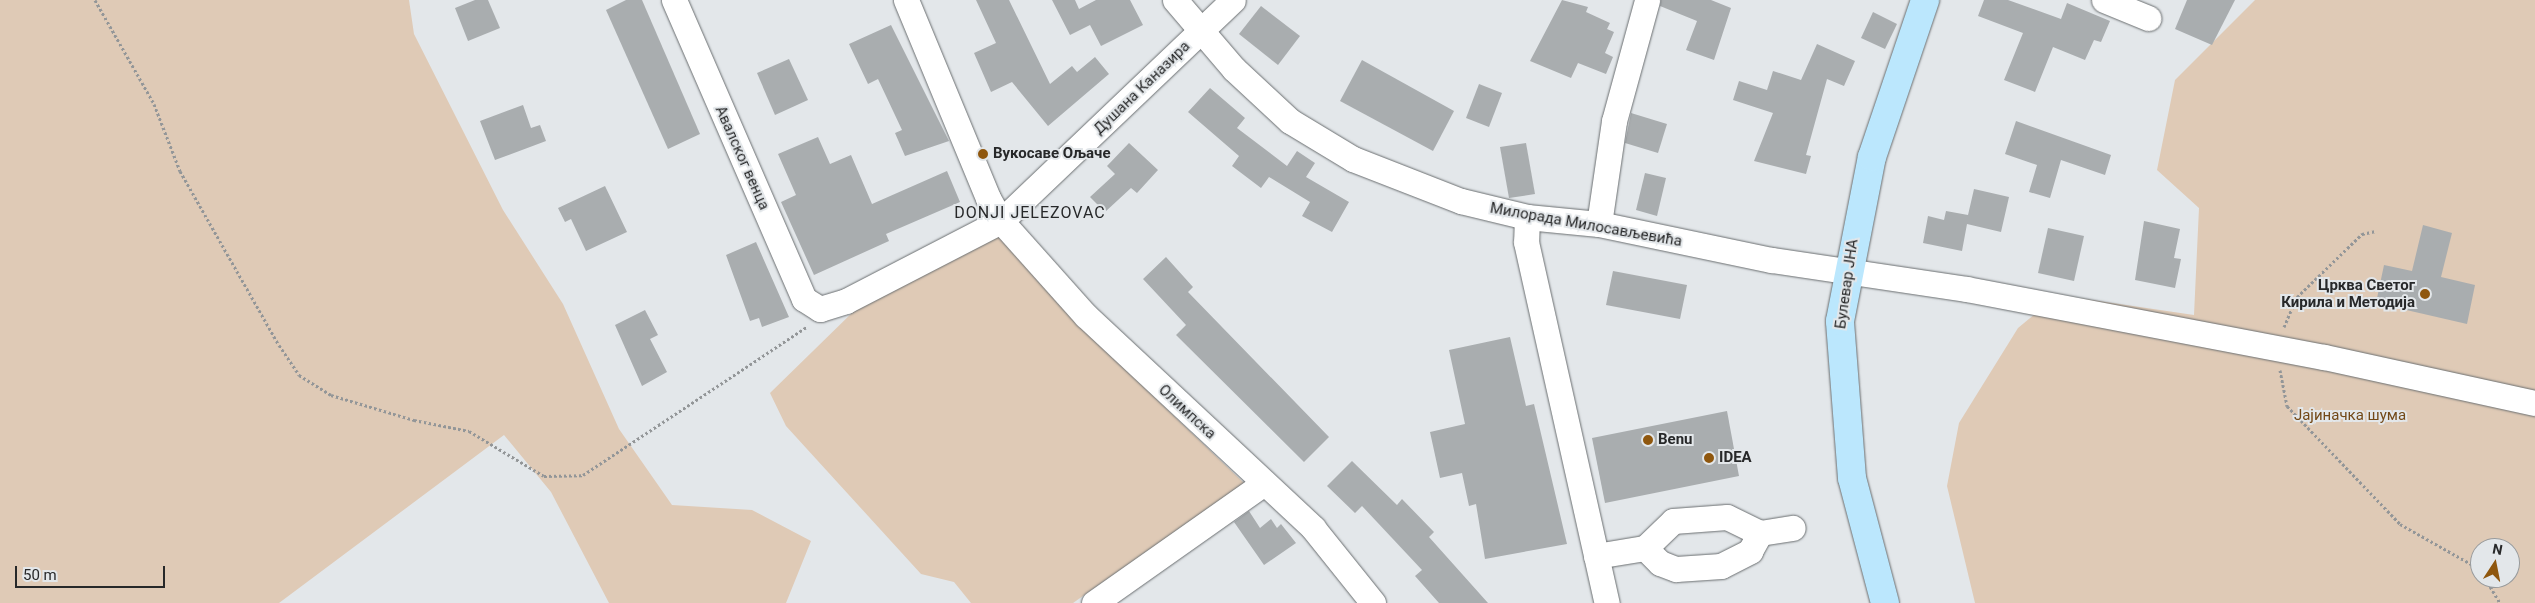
<!DOCTYPE html>
<html>
<head>
<meta charset="utf-8">
<style>
	body { margin:0 }
	#map { position:relative; width:2535px; height:603px; overflow:hidden; background:#e3e7ea; font-family:Roboto,sans-serif }
	div>[style] { position:absolute }
	[style*='--x'] { left:calc(var(--x)*1px); top:calc(var(--y)*1px); width:calc(var(--w)*1px); rotate:calc(var(--a)*1deg) }
	.green>* { inset:0; background:#dfcab6 }
	.building>* { inset:0; background:#a9adaf }
	.path>* { height:3px; margin-top:-1.5px; transform-origin:0; background:repeating-linear-gradient(90deg,#939698 0 2.5px,transparent 0 5px) }
	.roads { filter:drop-shadow(0 0 1px #6a6e70) drop-shadow(0 0 1px #6a6e70) }
	.minor>* { height:25px; margin:-12.5px; padding:0 12.5px; transform-origin:12.5px; border-radius:12.5px; background:#fff }
	.major>* { height:28px; margin:-14px; padding:0 14px; transform-origin:14px; border-radius:14px; background:#bbe7fd }
	.dots>* { width:14px; height:14px; translate:-50% -50%; box-sizing:border-box; border:2px solid #e3e7ea; border-radius:50% }
	span { translate:-50% -50%; white-space:nowrap; text-align:center; line-height:1.15; -webkit-text-stroke:4px #e3e7ea; paint-order:stroke }
	.street-label { font-size:15px; color:#272829 }
	.poi-label { font-size:15px; color:#272829; font-weight:700 }
	.left { translate:0 -50%; text-align:left }
	.right { translate:-100% -50%; text-align:right }
	.park-label { font-size:15px; color:#734918 }
	.neighbourhood-label { font-size:16px; color:#272829; letter-spacing:1px }
	.north { position:absolute; left:2470px; top:538px; width:50px; height:50px; box-sizing:border-box; background:#e3e7ea; border:1px solid #989b9d; border-radius:50%; rotate:11deg; font-size:14px; font-weight:700; line-height:20px; text-align:center; color:#272829 }
	.north::after { content:''; display:block; margin:auto; width:18px; height:22px; background:#8f570e; clip-path:polygon(50% 0,100% 100%,50% 72%,0 100%) }
	.scale { position:absolute; left:15px; top:566px; width:150px; height:22px; box-sizing:border-box; border:2px solid #272829; border-top:0; padding-left:6px; font-size:15px; line-height:18px; white-space:nowrap; color:#272829; -webkit-text-stroke:4px #e3e7ea; paint-order:stroke }
</style>
</head>
<body>
<div id="map">
	<div class="green">
		<div style="clip-path:polygon(0 0,409px 0,414px 34px,503px 210px,563px 304px,619px 429px,672px 505px,752px 510px,811px 541px,786px 603px,609px 603px,551px 492px,504px 435px,279px 603px,0 603px)"></div>
		<div style="clip-path:polygon(evenodd,2255px 0,2535px 0,2535px 603px,1975px 603px,1947px 486px,1959px 423px,2018px 328px,2058px 295px,2194px 315px,2199px 208px,2157px 170px,2175px 80px,2255px 0,2480px 548px,2510px 548px,2510px 578px,2480px 578px,2480px 548px)"></div>
		<div style="clip-path:polygon(998px 235px,1077px 323px,1244px 483px,1073px 603px,971px 603px,954px 582px,921px 574px,786px 426px,770px 393px,856px 309px)"></div>
	</div>
	<div class="building">
		<div style="clip-path:polygon(475px 0,488px 0,500px 28px,468px 41px,455px 8px)"></div>
		<div style="clip-path:polygon(626px 0,642px 0,700px 134px,668px 149px,606px 10px)"></div>
		<div style="clip-path:polygon(976px 0,1009px 0,1050px 84px,1072px 66px,1077px 72px,1095px 57px,1109px 74px,1048px 126px,1012px 82px,991px 92px,974px 53px,996px 43px)"></div>
		<div style="clip-path:polygon(1052px 0,1075px 0,1079px 9px,1096px 0,1130px 0,1143px 25px,1101px 46px,1090px 25px,1070px 35px)"></div>
		<div style="clip-path:polygon(1562px 0,1588px 7px,1586px 12px,1610px 23px,1607px 29px,1614px 32px,1605px 53px,1613px 57px,1606px 74px,1578px 63px,1571px 78px,1530px 61px)"></div>
		<div style="clip-path:polygon(1661px 0,1711px 0,1731px 8px,1714px 60px,1686px 50px,1697px 21px,1660px 6px)"></div>
		<div style="clip-path:polygon(1984px 0,2008px 0,2061px 19px,2067px 3px,2110px 21px,2101px 42px,2094px 40px,2085px 60px,2053px 47px,2035px 92px,2004px 80px,2023px 33px,1978px 16px)"></div>
		<div style="clip-path:polygon(2187px 0,2235px 0,2212px 45px,2175px 29px)"></div>
		<div style="clip-path:polygon(1261px 6px,1300px 36px,1278px 65px,1239px 34px)"></div>
		<div style="clip-path:polygon(1873px 12px,1897px 24px,1885px 49px,1861px 38px)"></div>
		<div style="clip-path:polygon(891px 25px,949px 141px,905px 156px,895px 133px,902px 130px,878px 79px,868px 84px,849px 44px)"></div>
		<div style="clip-path:polygon(1817px 44px,1855px 61px,1844px 86px,1827px 79px,1806px 155px,1811px 156px,1806px 174px,1754px 161px,1773px 113px,1733px 100px,1739px 81px,1767px 90px,1773px 71px,1801px 80px)"></div>
		<div style="clip-path:polygon(789px 59px,808px 100px,775px 115px,757px 73px)"></div>
		<div style="clip-path:polygon(1362px 60px,1454px 111px,1433px 151px,1340px 101px)"></div>
		<div style="clip-path:polygon(1479px 84px,1502px 93px,1489px 127px,1466px 118px)"></div>
		<div style="clip-path:polygon(1210px 88px,1245px 118px,1237px 128px,1287px 166px,1297px 151px,1315px 163px,1306px 177px,1349px 202px,1332px 232px,1302px 216px,1310px 202px,1269px 177px,1261px 188px,1232px 166px,1239px 156px,1188px 112px)"></div>
		<div style="clip-path:polygon(523px 105px,531px 128px,540px 125px,546px 141px,495px 160px,480px 121px)"></div>
		<div style="clip-path:polygon(1631px 113px,1667px 124px,1658px 153px,1625px 143px)"></div>
		<div style="clip-path:polygon(2016px 121px,2111px 155px,2105px 175px,2061px 160px,2050px 198px,2029px 192px,2037px 165px,2005px 154px)"></div>
		<div style="clip-path:polygon(818px 137px,830px 164px,851px 155px,872px 204px,947px 171px,960px 202px,886px 234px,889px 241px,814px 275px,781px 202px,796px 195px,778px 154px)"></div>
		<div style="clip-path:polygon(1129px 143px,1158px 170px,1137px 193px,1131px 188px,1105px 212px,1090px 197px,1115px 174px,1107px 166px)"></div>
		<div style="clip-path:polygon(1526px 143px,1535px 194px,1509px 198px,1500px 147px)"></div>
		<div style="clip-path:polygon(1645px 173px,1666px 178px,1657px 216px,1636px 210px)"></div>
		<div style="clip-path:polygon(605px 186px,627px 232px,586px 251px,571px 219px,565px 222px,558px 208px)"></div>
		<div style="clip-path:polygon(1974px 189px,2009px 197px,2001px 232px,1967px 224px,1962px 251px,1923px 243px,1928px 216px,1944px 220px,1946px 211px,1968px 215px)"></div>
		<div style="clip-path:polygon(2144px 221px,2180px 229px,2174px 258px,2181px 259px,2175px 288px,2135px 280px)"></div>
		<div style="clip-path:polygon(2423px 225px,2452px 233px,2441px 277px,2475px 285px,2467px 324px,2376px 303px,2384px 265px,2412px 271px)"></div>
		<div style="clip-path:polygon(2048px 228px,2084px 236px,2074px 281px,2038px 273px)"></div>
		<div style="clip-path:polygon(756px 242px,789px 317px,762px 327px,759px 318px,750px 321px,726px 255px)"></div>
		<div style="clip-path:polygon(1166px 257px,1193px 287px,1188px 292px,1329px 437px,1304px 462px,1176px 335px,1186px 325px,1143px 279px)"></div>
		<div style="clip-path:polygon(1613px 271px,1687px 285px,1680px 319px,1606px 305px)"></div>
		<div style="clip-path:polygon(645px 310px,658px 335px,650px 339px,667px 372px,642px 386px,615px 325px)"></div>
		<div style="clip-path:polygon(1510px 337px,1526px 406px,1534px 404px,1567px 544px,1485px 559px,1476px 504px,1469px 506px,1462px 473px,1440px 478px,1430px 432px,1465px 424px,1449px 350px)"></div>
		<div style="clip-path:polygon(1727px 411px,1739px 476px,1605px 503px,1592px 438px)"></div>
		<div style="clip-path:polygon(1352px 461px,1397px 505px,1402px 499px,1434px 532px,1429px 537px,1488px 603px,1439px 603px,1415px 576px,1422px 570px,1362px 506px,1355px 513px,1327px 486px)"></div>
		<div style="clip-path:polygon(1249px 511px,1260px 528px,1271px 519px,1277px 528px,1281px 524px,1296px 543px,1264px 565px,1234px 522px)"></div>
	</div>
	<div class="path">
		<div style="--x:95;--y:0;--w:120;--a:60.4"></div>
		<div style="--x:154;--y:104;--w:72;--a:68.8"></div>
		<div style="--x:180;--y:171;--w:200;--a:60.4"></div>
		<div style="--x:279;--y:345;--w:36;--a:56"></div>
		<div style="--x:299;--y:375;--w:38;--a:32"></div>
		<div style="--x:331;--y:395;--w:87;--a:16.8"></div>
		<div style="--x:414;--y:420;--w:56;--a:11.3"></div>
		<div style="--x:469;--y:431;--w:87;--a:31"></div>
		<div style="--x:544;--y:476;--w:39;--a:-1"></div>
		<div style="--x:583;--y:475;--w:268;--a:-33.5"></div>
		<div style="--x:2284;--y:327;--w:33;--a:-67"></div>
		<div style="--x:2297;--y:297;--w:91;--a:-44.1"></div>
		<div style="--x:2362;--y:234;--w:14;--a:-12"></div>
		<div style="--x:2280;--y:370;--w:37;--a:79"></div>
		<div style="--x:2287;--y:406;--w:163;--a:46.2"></div>
		<div style="--x:2400;--y:524;--w:92;--a:29.4"></div>
		<div style="--x:2485;--y:578;--w:29;--a:59"></div>
	</div>
	<div class="roads">
		<div class="minor">
			<div style="--x:674;--y:0;--w:326;--a:66.5"></div>
			<div style="--x:804;--y:299;--w:19;--a:32"></div>
			<div style="--x:820;--y:309;--w:27;--a:-17"></div>
			<div style="--x:846;--y:301;--w:174;--a:-27.3"></div>
			<div style="--x:1001;--y:221;--w:320;--a:-43.6"></div>
			<div style="--x:906;--y:0;--w:214;--a:67.5"></div>
			<div style="--x:988;--y:198;--w:26;--a:61"></div>
			<div style="--x:1001;--y:221;--w:127;--a:48.2"></div>
			<div style="--x:1086;--y:316;--w:311;--a:43"></div>
			<div style="--x:1313;--y:528;--w:96;--a:51.3"></div>
			<div style="--x:1175;--y:0;--w:91;--a:49.5"></div>
			<div style="--x:1234;--y:69;--w:76;--a:42.9"></div>
			<div style="--x:1290;--y:121;--w:74;--a:31.1"></div>
			<div style="--x:1353;--y:159;--w:116;--a:21.3"></div>
			<div style="--x:1461;--y:201;--w:68;--a:13.6"></div>
			<div style="--x:1527;--y:217;--w:72;--a:5.6"></div>
			<div style="--x:1599;--y:224;--w:177;--a:11.8"></div>
			<div style="--x:1772;--y:260;--w:197;--a:8.5"></div>
			<div style="--x:1967;--y:289;--w:363;--a:10.8"></div>
			<div style="--x:2324;--y:357;--w:216;--a:12.3"></div>
			<div style="--x:2104;--y:0;--w:48;--a:22.2"></div>
			<div style="--x:1527;--y:217;--w:25;--a:92"></div>
			<div style="--x:1526;--y:242;--w:370;--a:77.4"></div>
			<div style="--x:1599;--y:224;--w:104;--a:-81.7"></div>
			<div style="--x:1614;--y:121;--w:125;--a:-74.7"></div>
			<div style="--x:1645;--y:548;--w:21;--a:45"></div>
			<div style="--x:1660;--y:563;--w:17;--a:21"></div>
			<div style="--x:1676;--y:569;--w:45;--a:-3.8"></div>
			<div style="--x:1721;--y:566;--w:33;--a:-27"></div>
			<div style="--x:1750;--y:551;--w:21;--a:-61"></div>
			<div style="--x:1596;--y:556;--w:50;--a:-9.3"></div>
			<div style="--x:1645;--y:548;--w:39;--a:-44"></div>
			<div style="--x:1673;--y:521;--w:54;--a:-4.2"></div>
			<div style="--x:1727;--y:517;--w:37;--a:26"></div>
			<div style="--x:1760;--y:533;--w:33;--a:-9"></div>
			<div style="--x:1094;--y:603;--w:208;--a:-35.2"></div>
		</div>
		<div class="major">
			<div style="--x:1885;--y:603;--w:129;--a:-104.8"></div>
			<div style="--x:1852;--y:478;--w:157;--a:-94.4"></div>
			<div style="--x:1840;--y:321;--w:167;--a:-79"></div>
			<div style="--x:1872;--y:157;--w:166;--a:-71.3"></div>
		</div>
	</div>
	<div class="dots">
		<div style="left:983px;top:154px;background:#8f570e"></div>
		<div style="left:2425px;top:294px;background:#8f570e"></div>
		<div style="left:1648px;top:440px;background:#8f570e"></div>
		<div style="left:1709px;top:458px;background:#8f570e"></div>
	</div>
	<div class="street-label">
		<span style="left:1142px;top:88px;rotate:-44deg">Душана Каназира</span>
		<span style="left:742px;top:158px;rotate:66deg">Авалског венца</span>
		<span style="left:1586px;top:225px;rotate:10deg">Милорада Милосављевића</span>
		<span style="left:1847px;top:284px;rotate:-82deg">Булевар ЈНА</span>
		<span style="left:1187px;top:412px;rotate:43deg">Олимпска</span>
	</div>
	<div class="poi-label">
		<span class="left" style="left:993px;top:154px">Вукосаве Ољаче</span>
		<span class="right" style="left:2415px;top:294px">Црква Светог<br>Кирила и Методија</span>
		<span class="left" style="left:1658px;top:440px">Benu</span>
		<span class="left" style="left:1719px;top:458px">IDEA</span>
	</div>
	<div class="park-label">
		<span style="left:2350px;top:416px">Јајиначка шума</span>
	</div>
	<div class="neighbourhood-label">
		<span style="left:1030px;top:213px">DONJI JELEZOVAC</span>
	</div>
	<div class="north">N</div>
	<div class="scale">50 m</div>
</div>
</body>
</html>
